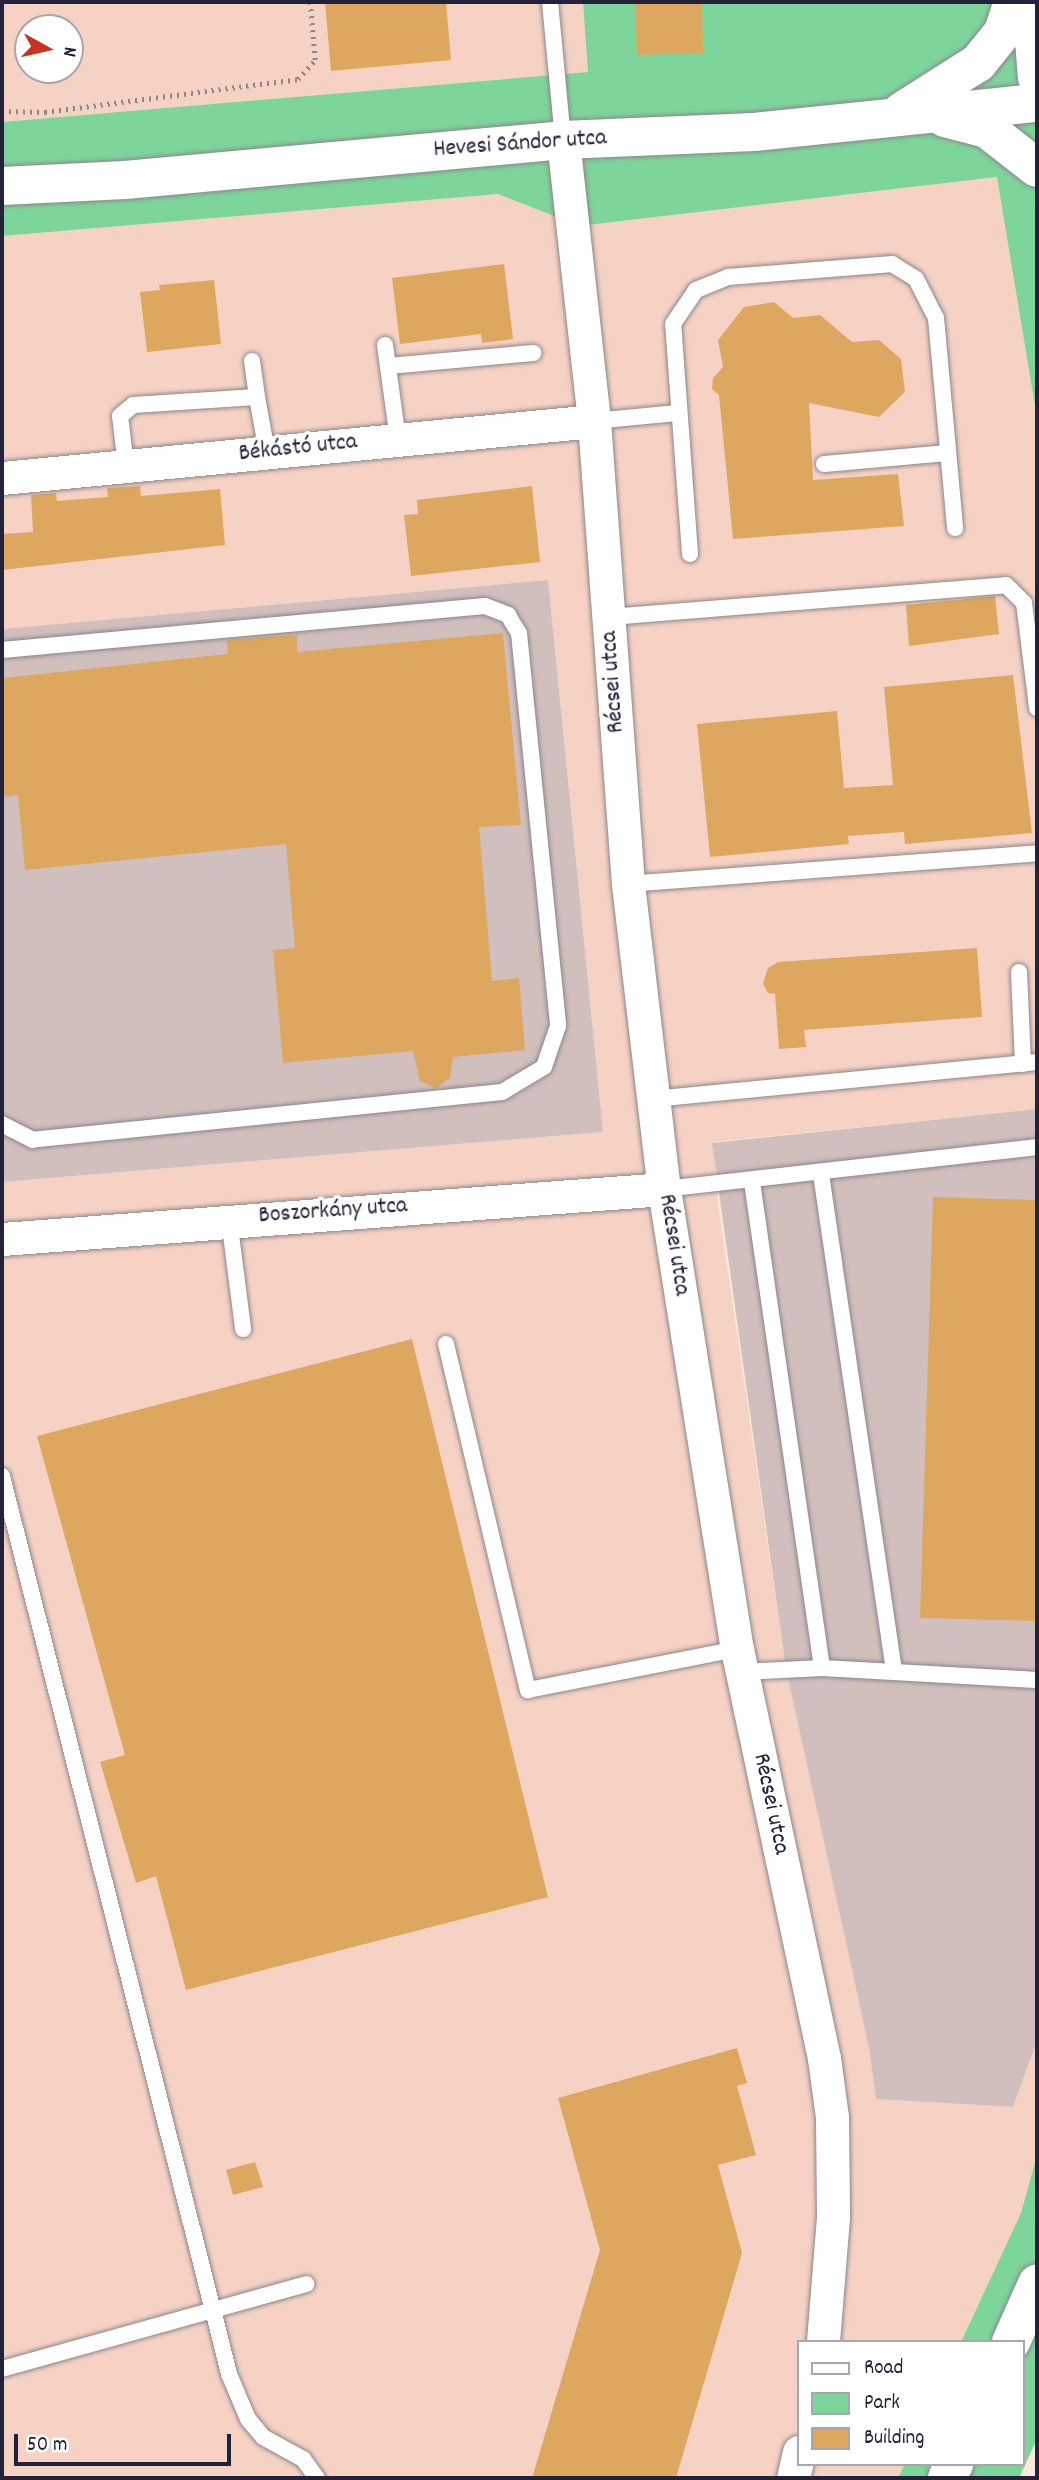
<!DOCTYPE html>
<html>
<head>
<meta charset="utf-8">
<style>
	body { margin:0 }
	#map { position:relative; width:1039px; height:2480px; overflow:hidden; background:#f8ead8; font-family:Dekko,sans-serif }
	div>[style] { position:absolute }
	[style*='--x'] { left:calc(var(--x)*1px); top:calc(var(--y)*1px); width:calc(var(--w)*1px); rotate:calc(var(--a)*1deg) }
	.built>* { inset:0; background:#f6d2c4 }
	.industrial>* { inset:0; background:#d1bfbe }
	.green>* { inset:0; background:#7dd59b }
	.building>* { inset:0; background:#dea760 }
	.path>* { height:4.5px; margin-top:-2.25px; transform-origin:0; background:repeating-linear-gradient(90deg,#8d868a 0 2px,transparent 0 7px) }
	.roads { filter:drop-shadow(0 0 2px #8d868a) drop-shadow(0 0 2px #8d868a) }
	.lane>* { height:16px; margin:-8px; padding:0 8px; transform-origin:8px; border-radius:8px; background:#fff }
	.street>* { height:33px; margin:-16.5px; padding:0 16.5px; transform-origin:16.5px; border-radius:16.5px; background:#fff }
	.secondary>* { height:38px; margin:-19px; padding:0 19px; transform-origin:19px; border-radius:19px; background:#fff }
	.primary>* { height:38px; margin:-19px; padding:0 19px; transform-origin:19px; border-radius:19px; background:#fff }
	span { translate:-50% -50%; white-space:nowrap; text-align:center; line-height:1.15; -webkit-text-stroke:7px #fff; paint-order:stroke }
	.street-label { font-size:24px; color:#22223b }
	.frame { position:absolute; inset:0; border:4px solid #22223b; pointer-events:none }
	.legend { position:absolute; left:797px; top:2340px; width:228px; height:126px; box-sizing:border-box; background:#fff; border:2px solid #a7a7b1; margin:0; padding:9px 12px; list-style:none; font-size:21px; color:#22223b }
	.legend li { display:flex; align-items:center; gap:14px; height:35px }
	.legend b { width:35px; border:2px solid #a7a7b1 }
	.north { position:absolute; left:14px; top:14px; width:70px; height:70px; box-sizing:border-box; background:#fff; border:2px solid #a7a7b1; border-radius:50%; rotate:98deg; font-size:19px; font-weight:700; line-height:28px; text-align:center; color:#22223b }
	.north::after { content:''; display:block; margin:auto; width:24px; height:32px; background:#c8321e; clip-path:polygon(50% 0,100% 100%,50% 72%,0 100%) }
	.scale { position:absolute; left:14px; top:2434px; width:217px; height:32px; box-sizing:border-box; border:4px solid #22223b; border-top:0; padding-left:9px; font-size:21px; line-height:24px; white-space:nowrap; color:#22223b; -webkit-text-stroke:5px #fff; paint-order:stroke }
</style>
</head>
<body>
<div id="map">
	<div class="built">
		<div style="clip-path:polygon(evenodd,2px 2px,583px 2px,589px 72px,2px 122px,2px 2px,28px 28px,70px 28px,70px 70px,28px 70px,28px 28px)"></div>
		<div style="clip-path:polygon(998px 177px,1037px 418px,1037px 1109px,713px 1142px,718px 1204px,786px 1669px,869px 2048px,876px 2099px,1013px 2107px,1037px 2041px,1037px 2155px,1021px 2213px,961px 2342px,799px 2342px,799px 2464px,905px 2464px,898px 2478px,2px 2478px,2px 1182px,603px 1132px,548px 580px,2px 629px,2px 236px,498px 194px,579px 226px)"></div>
	</div>
	<div class="industrial">
		<div style="clip-path:polygon(548px 580px,603px 1132px,2px 1182px,2px 629px)"></div>
		<div style="clip-path:polygon(1037px 1109px,1037px 2041px,1013px 2107px,876px 2099px,869px 2048px,786px 1669px,712px 1143px)"></div>
	</div>
	<div class="green">
		<div style="clip-path:polygon(583px 2px,1037px 2px,1037px 418px,997px 177px,579px 226px,498px 194px,2px 236px,2px 122px,588px 72px)"></div>
		<div style="clip-path:polygon(1037px 2155px,1037px 2439px,1019px 2478px,898px 2478px,905px 2464px,1023px 2464px,1023px 2342px,961px 2342px,1021px 2213px)"></div>
	</div>
	<div class="building">
		<div style="clip-path:polygon(325px 2px,446px 2px,451px 60px,331px 71px)"></div>
		<div style="clip-path:polygon(635px 2px,702px 2px,703px 53px,637px 55px)"></div>
		<div style="clip-path:polygon(504px 264px,513px 339px,482px 343px,481px 334px,400px 344px,392px 278px)"></div>
		<div style="clip-path:polygon(214px 280px,221px 344px,147px 352px,140px 292px,160px 290px,159px 285px)"></div>
		<div style="clip-path:polygon(774px 302px,793px 318px,820px 315px,852px 342px,879px 340px,901px 359px,905px 392px,879px 417px,809px 403px,813px 480px,898px 474px,904px 526px,733px 539px,719px 395px,712px 389px,713px 378px,723px 367px,718px 340px,744px 307px)"></div>
		<div style="clip-path:polygon(140px 486px,141px 496px,220px 489px,225px 545px,2px 570px,2px 534px,33px 532px,31px 495px,56px 493px,57px 501px,108px 497px,107px 488px)"></div>
		<div style="clip-path:polygon(532px 486px,540px 562px,411px 576px,404px 515px,418px 514px,417px 500px)"></div>
		<div style="clip-path:polygon(995px 596px,999px 634px,909px 646px,906px 605px)"></div>
		<div style="clip-path:polygon(503px 633px,521px 825px,479px 827px,492px 981px,519px 978px,525px 1050px,453px 1057px,450px 1078px,436px 1088px,420px 1081px,413px 1051px,283px 1063px,273px 950px,295px 948px,286px 844px,25px 870px,18px 795px,2px 797px,2px 678px,228px 654px,227px 640px,297px 635px,297px 652px)"></div>
		<div style="clip-path:polygon(1013px 675px,1032px 833px,905px 844px,904px 832px,848px 836px,849px 844px,710px 857px,697px 724px,837px 711px,844px 788px,893px 785px,884px 687px)"></div>
		<div style="clip-path:polygon(977px 948px,982px 1017px,804px 1030px,806px 1047px,779px 1049px,775px 994px,768px 993px,763px 984px,768px 968px,778px 962px)"></div>
		<div style="clip-path:polygon(933px 1197px,1037px 1200px,1037px 1621px,920px 1618px)"></div>
		<div style="clip-path:polygon(412px 1339px,548px 1897px,186px 1990px,156px 1876px,136px 1883px,100px 1762px,125px 1755px,37px 1436px)"></div>
		<div style="clip-path:polygon(737px 2048px,747px 2083px,737px 2086px,756px 2155px,718px 2165px,742px 2253px,676px 2478px,532px 2478px,600px 2250px,558px 2098px)"></div>
		<div style="clip-path:polygon(255px 2162px,263px 2187px,233px 2195px,226px 2170px)"></div>
	</div>
	<div class="path">
		<div style="--x:2;--y:111;--w:43;--a:1.3"></div>
		<div style="--x:45;--y:112;--w:255;--a:-7.4"></div>
		<div style="--x:298;--y:79;--w:25;--a:-48"></div>
		<div style="--x:315;--y:60;--w:58;--a:-94.9"></div>
	</div>
	<div class="roads">
		<div class="lane">
			<div style="--x:550;--y:2;--w:139;--a:84.6"></div>
			<div style="--x:385;--y:345;--w:96;--a:82.2"></div>
			<div style="--x:252;--y:361;--w:36;--a:82"></div>
			<div style="--x:388;--y:366;--w:146;--a:-5.1"></div>
			<div style="--x:594;--y:421;--w:83;--a:-5.5"></div>
			<div style="--x:824;--y:464;--w:124;--a:-5.1"></div>
			<div style="--x:126;--y:466;--w:50;--a:-96.8"></div>
			<div style="--x:120;--y:416;--w:17;--a:-40"></div>
			<div style="--x:133;--y:405;--w:124;--a:-3.7"></div>
			<div style="--x:257;--y:397;--w:56;--a:79.7"></div>
			<div style="--x:690;--y:554;--w:231;--a:-94.2"></div>
			<div style="--x:673;--y:324;--w:41;--a:-55.9"></div>
			<div style="--x:696;--y:290;--w:35;--a:-22"></div>
			<div style="--x:728;--y:277;--w:165;--a:-4.5"></div>
			<div style="--x:892;--y:264;--w:28;--a:32"></div>
			<div style="--x:916;--y:279;--w:44;--a:62.9"></div>
			<div style="--x:936;--y:318;--w:211;--a:84.8"></div>
			<div style="--x:610;--y:617;--w:397;--a:-4.6"></div>
			<div style="--x:1006;--y:585;--w:25;--a:45"></div>
			<div style="--x:1024;--y:603;--w:106;--a:82.9"></div>
			<div style="--x:2;--y:650;--w:485;--a:-5.2"></div>
			<div style="--x:485;--y:606;--w:25;--a:21"></div>
			<div style="--x:508;--y:615;--w:21;--a:59"></div>
			<div style="--x:519;--y:633;--w:395;--a:84.3"></div>
			<div style="--x:558;--y:1026;--w:43;--a:108.9"></div>
			<div style="--x:544;--y:1067;--w:49;--a:149.2"></div>
			<div style="--x:502;--y:1092;--w:471;--a:174.2"></div>
			<div style="--x:33;--y:1140;--w:35;--a:-153"></div>
			<div style="--x:628;--y:884;--w:410;--a:-4.3"></div>
			<div style="--x:1019;--y:972;--w:92;--a:87.5"></div>
			<div style="--x:653;--y:1099;--w:386;--a:-5.5"></div>
			<div style="--x:821;--y:1174;--w:502;--a:81.64"></div>
			<div style="--x:752;--y:1182;--w:491;--a:81.8"></div>
			<div style="--x:664;--y:1189;--w:375;--a:-6.4"></div>
			<div style="--x:229;--y:1219;--w:111;--a:82.7"></div>
			<div style="--x:446;--y:1344;--w:356;--a:76.7"></div>
			<div style="--x:528;--y:1690;--w:213;--a:-11.1"></div>
			<div style="--x:2;--y:1476;--w:926;--a:75.81"></div>
			<div style="--x:229;--y:2374;--w:49;--a:67.1"></div>
			<div style="--x:248;--y:2419;--w:23;--a:50"></div>
			<div style="--x:263;--y:2437;--w:46;--a:28.8"></div>
			<div style="--x:303;--y:2459;--w:24;--a:54"></div>
			<div style="--x:742;--y:1672;--w:80;--a:-2.9"></div>
			<div style="--x:822;--y:1668;--w:215;--a:3.2"></div>
			<div style="--x:2;--y:2369;--w:316;--a:-15.6"></div>
		</div>
		<div class="street">
			<div style="--x:563;--y:140;--w:283;--a:83.7"></div>
			<div style="--x:594;--y:421;--w:464;--a:85.8"></div>
			<div style="--x:628;--y:884;--w:307;--a:83.3"></div>
			<div style="--x:664;--y:1189;--w:466;--a:81"></div>
			<div style="--x:737;--y:1649;--w:418;--a:78"></div>
			<div style="--x:824;--y:2058;--w:60;--a:82.3"></div>
			<div style="--x:832;--y:2117;--w:100;--a:89.4"></div>
			<div style="--x:833;--y:2217;--w:125;--a:94.6"></div>
			<div style="--x:2;--y:478;--w:595;--a:-5.5"></div>
			<div style="--x:2;--y:1239;--w:664;--a:-4.32"></div>
			<div style="--x:793;--y:2478;--w:27;--a:-77"></div>
		</div>
		<div class="secondary">
			<div style="--x:902;--y:111;--w:90;--a:-32.3"></div>
			<div style="--x:978;--y:63;--w:40;--a:-51"></div>
			<div style="--x:1003;--y:32;--w:32;--a:-72"></div>
			<div style="--x:945;--y:118;--w:43;--a:14.7"></div>
			<div style="--x:987;--y:129;--w:63;--a:38"></div>
			<div style="--x:2;--y:186;--w:123;--a:-2.8"></div>
			<div style="--x:125;--y:180;--w:440;--a:-5.2"></div>
			<div style="--x:563;--y:140;--w:191;--a:-2.4"></div>
			<div style="--x:754;--y:132;--w:284;--a:-5.9"></div>
		</div>
		<div class="primary">
			<div style="--x:1031;--y:2;--w:76;--a:85.5"></div>
			<div style="--x:1011;--y:2342;--w:64;--a:-65.9"></div>
			<div style="--x:947;--y:2478;--w:16;--a:-63"></div>
		</div>
	</div>
	<div class="street-label">
		<span style="left:520px;top:145px;rotate:-4deg">Hevesi Sándor utca</span>
		<span style="left:298px;top:449px;rotate:-6deg">Békástó utca</span>
		<span style="left:614px;top:682px;rotate:-94deg">Récsei utca</span>
		<span style="left:333px;top:1212px;rotate:-4deg">Boszorkány utca</span>
		<span style="left:673px;top:1245px;rotate:81deg">Récsei utca</span>
		<span style="left:770px;top:1804px;rotate:78deg">Récsei utca</span>
	</div>
	<div class="frame"></div>
	<ul class="legend">
	<li><b style="height:9px;background:#fff"></b>Road</li>
	<li><b style="height:19px;background:#7dd59b"></b>Park</li>
	<li><b style="height:19px;background:#dea760"></b>Building</li>
	</ul>
	<div class="north">N</div>
	<div class="scale">50 m</div>
</div>
</body>
</html>
